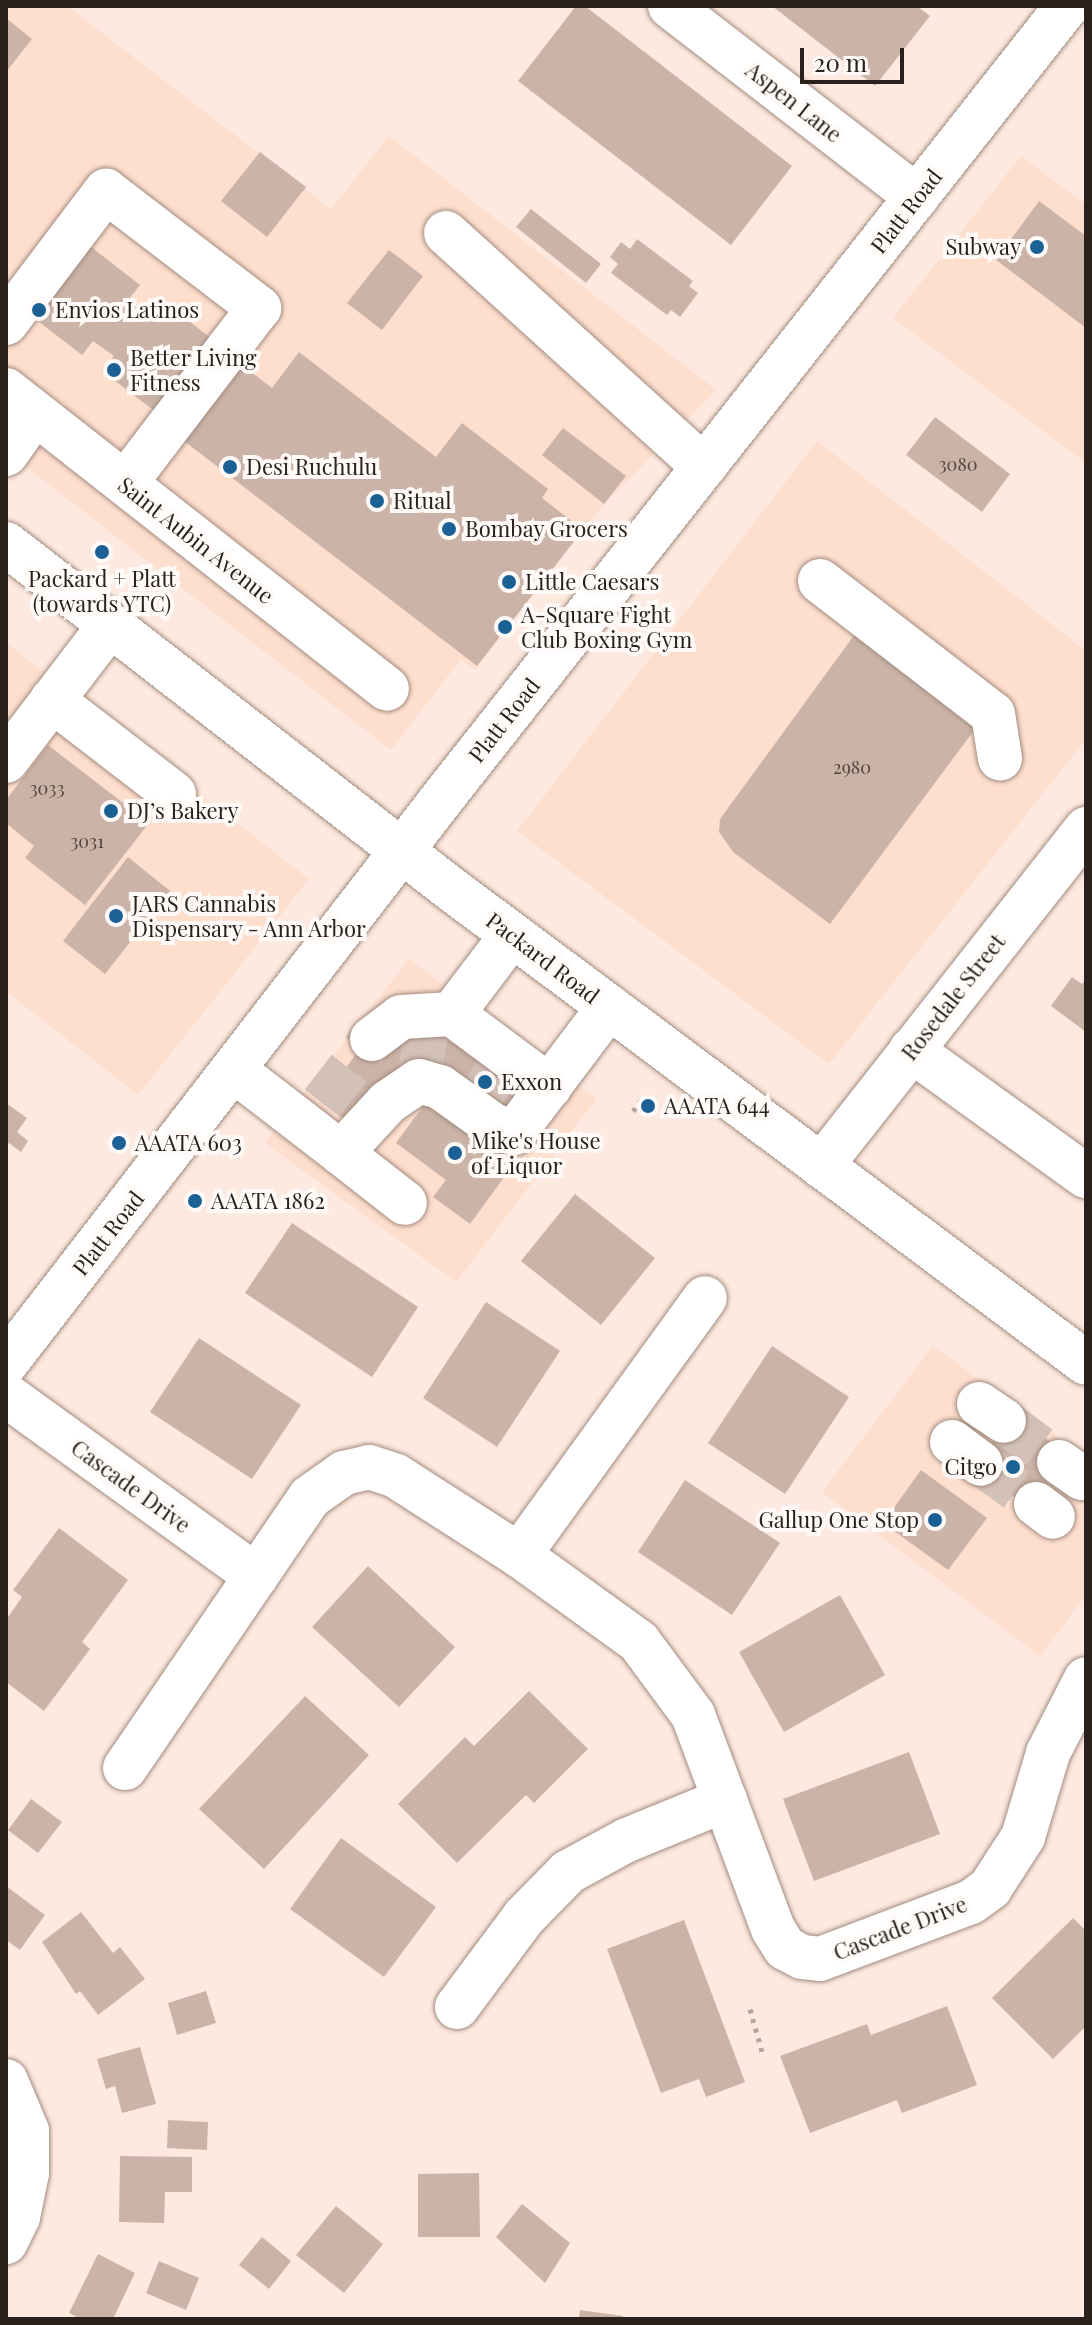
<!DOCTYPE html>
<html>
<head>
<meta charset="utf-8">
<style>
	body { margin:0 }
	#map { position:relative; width:1092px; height:2325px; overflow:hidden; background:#fde9df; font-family:"Playfair Display",serif }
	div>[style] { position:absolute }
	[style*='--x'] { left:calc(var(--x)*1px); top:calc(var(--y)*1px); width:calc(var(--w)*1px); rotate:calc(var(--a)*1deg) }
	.built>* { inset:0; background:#fedecd }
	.building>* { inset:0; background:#cbb4a7 }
	.minor-tunnel>* { height:44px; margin-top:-22px; transform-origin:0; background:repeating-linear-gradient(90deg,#d3c1b8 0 44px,transparent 0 66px) }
	.path>* { height:5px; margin-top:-2.5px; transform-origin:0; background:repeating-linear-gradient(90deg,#b4a49c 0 4px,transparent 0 10px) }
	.roads { filter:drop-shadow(0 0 2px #a28c80) drop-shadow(0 0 2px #a28c80) }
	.minor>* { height:44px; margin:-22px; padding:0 22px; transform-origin:22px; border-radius:22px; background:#fff }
	.major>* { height:44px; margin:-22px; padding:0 22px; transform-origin:22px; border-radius:22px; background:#fff }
	.dots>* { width:22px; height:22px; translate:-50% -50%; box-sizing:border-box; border:4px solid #fffaf7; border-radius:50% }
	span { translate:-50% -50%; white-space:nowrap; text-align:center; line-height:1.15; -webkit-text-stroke:8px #fffaf7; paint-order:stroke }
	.number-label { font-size:18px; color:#52463f }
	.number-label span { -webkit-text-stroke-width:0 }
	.street-label { font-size:22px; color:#2a211c }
	.poi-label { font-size:22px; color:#2a211c }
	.right { translate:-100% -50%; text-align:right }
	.left { translate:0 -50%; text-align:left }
	.frame { position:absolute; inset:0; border:8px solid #2a211c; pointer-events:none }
	.scale { position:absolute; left:800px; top:48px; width:104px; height:36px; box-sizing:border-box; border:4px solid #2a211c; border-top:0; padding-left:10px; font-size:24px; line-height:28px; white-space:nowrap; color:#2a211c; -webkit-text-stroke:6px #fffaf7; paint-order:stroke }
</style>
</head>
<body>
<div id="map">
	<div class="built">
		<div style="clip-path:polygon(6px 6px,67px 6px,331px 209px,389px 136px,716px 390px,598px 511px,475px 670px,461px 659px,391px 750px,6px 451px)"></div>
		<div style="clip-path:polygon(1021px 156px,1086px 205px,1086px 463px,893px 318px)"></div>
		<div style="clip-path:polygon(817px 441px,1086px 651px,1086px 739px,829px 1064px,517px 831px)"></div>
		<div style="clip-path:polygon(6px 643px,309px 879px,138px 1095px,6px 991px)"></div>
		<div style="clip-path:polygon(409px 959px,596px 1099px,456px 1282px,265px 1143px)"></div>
		<div style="clip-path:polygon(933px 1346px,1086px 1458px,1086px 1595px,1040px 1656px,822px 1492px)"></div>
	</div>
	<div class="building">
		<div style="clip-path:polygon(576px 6px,585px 6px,792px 166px,731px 245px,518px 81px)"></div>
		<div style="clip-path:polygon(772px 6px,917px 6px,930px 16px,875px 86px)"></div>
		<div style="clip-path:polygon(6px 18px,32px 39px,6px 72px)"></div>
		<div style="clip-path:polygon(260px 152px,306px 187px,267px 237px,221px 201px)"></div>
		<div style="clip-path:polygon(1039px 201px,1086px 236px,1086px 328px,996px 260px)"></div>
		<div style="clip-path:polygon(531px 209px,601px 264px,586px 283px,516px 227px)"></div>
		<div style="clip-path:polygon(81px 239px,140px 285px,129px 299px,147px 312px,158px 297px,216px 342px,160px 415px,102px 371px,114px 356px,93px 341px,82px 355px,25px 311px)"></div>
		<div style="clip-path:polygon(637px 239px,693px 281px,689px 286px,698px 293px,680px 317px,671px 310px,667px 315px,611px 273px,618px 264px,610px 257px,621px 242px,630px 249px)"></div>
		<div style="clip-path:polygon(389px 250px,423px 276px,382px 330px,347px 303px)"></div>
		<div style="clip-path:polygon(299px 352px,436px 457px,462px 423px,548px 489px,542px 498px,583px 530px,477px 666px,175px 434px,234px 359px,272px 388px)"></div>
		<div style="clip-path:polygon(935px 417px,1010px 474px,982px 512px,906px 455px)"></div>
		<div style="clip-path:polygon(563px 428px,626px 476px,604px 504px,542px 455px)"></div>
		<div style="clip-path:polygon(855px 634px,978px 725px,830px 924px,733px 852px,719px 832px,720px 819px)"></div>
		<div style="clip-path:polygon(48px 745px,149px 823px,85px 905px,25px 858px,34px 846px,6px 823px,6px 800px)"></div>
		<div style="clip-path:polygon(128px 857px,170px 891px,105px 974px,63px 941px)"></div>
		<div style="clip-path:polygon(1072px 977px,1082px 984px,1086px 979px,1086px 1032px,1051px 1006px)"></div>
		<div style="clip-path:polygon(441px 1027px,534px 1093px,511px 1125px,431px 1069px,391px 1073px,352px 1125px,321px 1102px,367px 1039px)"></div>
		<div style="clip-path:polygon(432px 1094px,515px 1162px,470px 1224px,433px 1197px,446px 1180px,396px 1143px)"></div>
		<div style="clip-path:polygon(6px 1103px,27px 1118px,17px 1132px,28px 1141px,21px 1152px,9px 1143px,6px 1146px)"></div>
		<div style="clip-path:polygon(575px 1194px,655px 1258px,601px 1325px,521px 1261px)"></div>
		<div style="clip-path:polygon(292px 1223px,418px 1307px,372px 1377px,245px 1293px)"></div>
		<div style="clip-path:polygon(486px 1302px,560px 1351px,497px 1447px,423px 1398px)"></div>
		<div style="clip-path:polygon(199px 1338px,301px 1405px,252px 1479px,150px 1412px)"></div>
		<div style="clip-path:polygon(772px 1346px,849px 1397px,785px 1494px,708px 1443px)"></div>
		<div style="clip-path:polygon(1009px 1411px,1064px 1452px,1033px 1510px,978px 1471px)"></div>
		<div style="clip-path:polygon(921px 1470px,987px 1518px,948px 1570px,883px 1523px)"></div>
		<div style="clip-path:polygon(685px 1480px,780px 1543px,732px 1615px,638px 1552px)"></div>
		<div style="clip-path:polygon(59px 1528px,128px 1580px,82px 1642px,90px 1649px,44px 1711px,6px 1682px,6px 1620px,22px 1597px,13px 1590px)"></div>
		<div style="clip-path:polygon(368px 1566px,455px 1647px,399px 1707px,312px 1627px)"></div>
		<div style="clip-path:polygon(840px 1595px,885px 1675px,784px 1732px,739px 1652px)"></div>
		<div style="clip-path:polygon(529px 1691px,588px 1749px,534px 1803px,526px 1795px,457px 1863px,398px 1804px,465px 1737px,474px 1746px)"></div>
		<div style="clip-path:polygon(305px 1696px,369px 1755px,264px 1869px,199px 1809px)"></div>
		<div style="clip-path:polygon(909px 1752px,940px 1834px,814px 1881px,783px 1799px)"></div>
		<div style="clip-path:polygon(31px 1799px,62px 1822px,38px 1853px,8px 1830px)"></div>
		<div style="clip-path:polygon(341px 1838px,436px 1907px,384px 1977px,290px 1909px)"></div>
		<div style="clip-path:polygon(6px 1886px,45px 1915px,20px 1950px,6px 1940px)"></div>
		<div style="clip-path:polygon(81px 1912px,113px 1953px,120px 1947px,145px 1979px,98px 2015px,80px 1991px,76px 1994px,42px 1942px)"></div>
		<div style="clip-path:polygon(1073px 1918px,1086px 1931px,1086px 2026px,1053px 2059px,992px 1998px)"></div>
		<div style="clip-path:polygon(684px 1920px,745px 2082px,706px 2097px,699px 2079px,661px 2093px,607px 1949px)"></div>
		<div style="clip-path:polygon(206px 1991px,216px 2023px,177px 2035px,168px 2003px)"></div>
		<div style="clip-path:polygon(947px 2006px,977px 2085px,902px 2113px,897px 2100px,810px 2133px,780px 2056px,867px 2024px,871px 2035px)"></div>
		<div style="clip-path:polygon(140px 2047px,156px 2104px,122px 2113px,115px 2086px,106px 2089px,97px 2059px)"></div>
		<div style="clip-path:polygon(168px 2120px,208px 2122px,207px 2150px,167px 2148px)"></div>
		<div style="clip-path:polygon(120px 2156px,192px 2157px,192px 2192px,165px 2192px,164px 2223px,119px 2222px)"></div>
		<div style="clip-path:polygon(479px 2173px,480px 2237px,418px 2237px,418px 2174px)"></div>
		<div style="clip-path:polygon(522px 2204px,570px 2243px,545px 2283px,496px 2237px)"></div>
		<div style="clip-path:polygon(336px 2206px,383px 2244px,344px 2293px,296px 2255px)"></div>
		<div style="clip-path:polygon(262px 2237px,291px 2261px,269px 2289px,239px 2265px)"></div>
		<div style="clip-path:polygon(98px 2254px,135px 2273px,113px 2319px,81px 2319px,69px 2313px)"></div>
		<div style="clip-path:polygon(159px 2261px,199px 2278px,186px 2310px,146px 2293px)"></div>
		<div style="clip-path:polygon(580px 2310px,623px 2316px,623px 2319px,579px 2319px)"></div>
	</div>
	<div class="minor-tunnel">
		<div style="--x:420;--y:1070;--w:42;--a:-80.3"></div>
		<div style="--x:477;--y:1101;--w:40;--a:-55.1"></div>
		<div style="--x:322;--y:1103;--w:81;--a:-52"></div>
		<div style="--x:1004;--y:1421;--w:69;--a:36.7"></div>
		<div style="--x:981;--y:1464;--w:68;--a:36"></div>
	</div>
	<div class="path">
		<div style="--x:633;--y:1111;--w:17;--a:-54"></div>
		<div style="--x:750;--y:2009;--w:48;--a:74.2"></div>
	</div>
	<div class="roads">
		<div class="minor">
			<div style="--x:670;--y:6;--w:312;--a:37.7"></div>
			<div style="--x:446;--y:233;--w:348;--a:42.2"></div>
			<div style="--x:6;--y:323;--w:166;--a:-52.9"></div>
			<div style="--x:106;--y:191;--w:193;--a:37.4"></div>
			<div style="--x:259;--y:308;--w:220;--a:127.4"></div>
			<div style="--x:6;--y:390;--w:484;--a:38.1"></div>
			<div style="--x:6;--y:454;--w:50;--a:-54.7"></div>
			<div style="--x:820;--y:581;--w:218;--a:37.6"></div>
			<div style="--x:993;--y:714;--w:45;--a:81"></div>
			<div style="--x:52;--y:700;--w:154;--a:37.6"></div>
			<div style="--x:6;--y:761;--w:171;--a:-52.6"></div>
			<div style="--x:512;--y:935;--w:99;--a:127.2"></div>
			<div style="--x:452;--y:1014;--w:122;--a:36.7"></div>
			<div style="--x:372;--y:1039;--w:36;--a:-37"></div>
			<div style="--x:401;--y:1017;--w:51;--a:-3.4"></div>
			<div style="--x:911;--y:1050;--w:216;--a:35.8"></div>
			<div style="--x:235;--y:1071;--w:134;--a:37.7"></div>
			<div style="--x:341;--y:1153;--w:69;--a:-47.3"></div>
			<div style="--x:388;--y:1102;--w:37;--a:-34"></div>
			<div style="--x:419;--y:1081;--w:22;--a:16"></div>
			<div style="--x:440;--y:1087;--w:65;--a:35.6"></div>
			<div style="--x:493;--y:1125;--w:22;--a:21"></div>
			<div style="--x:514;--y:1133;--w:158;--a:-53"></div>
			<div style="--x:341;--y:1153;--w:81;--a:38"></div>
			<div style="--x:821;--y:1166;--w:429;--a:-51.8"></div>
			<div style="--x:6;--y:1395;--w:309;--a:35.9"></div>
			<div style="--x:979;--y:1404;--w:30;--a:34"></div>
			<div style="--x:952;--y:1442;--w:36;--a:37"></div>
			<div style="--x:1059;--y:1462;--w:28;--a:35"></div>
			<div style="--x:1036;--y:1504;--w:21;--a:37"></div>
			<div style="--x:519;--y:1555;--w:317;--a:-54.1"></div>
			<div style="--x:125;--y:1768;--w:328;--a:-55.7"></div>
			<div style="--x:310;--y:1497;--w:42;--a:-35.2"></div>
			<div style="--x:344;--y:1473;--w:26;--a:-13"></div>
			<div style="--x:369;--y:1467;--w:28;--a:18"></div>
			<div style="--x:396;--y:1476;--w:146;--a:32.7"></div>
			<div style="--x:519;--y:1555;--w:148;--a:35.9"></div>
			<div style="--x:639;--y:1642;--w:91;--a:53.5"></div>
			<div style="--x:693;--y:1715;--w:228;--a:69.5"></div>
			<div style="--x:773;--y:1929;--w:22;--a:58"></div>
			<div style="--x:785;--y:1948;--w:19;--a:28"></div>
			<div style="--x:802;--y:1957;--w:18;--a:6"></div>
			<div style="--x:820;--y:1959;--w:161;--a:-20.7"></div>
			<div style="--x:971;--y:1902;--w:24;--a:-36"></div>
			<div style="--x:990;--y:1888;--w:61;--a:-57.1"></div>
			<div style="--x:1023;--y:1837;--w:88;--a:-73.4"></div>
			<div style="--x:1048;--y:1753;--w:83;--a:-62.8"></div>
			<div style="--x:457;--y:2007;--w:112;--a:-53.3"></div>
			<div style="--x:524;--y:1917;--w:63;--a:-45.6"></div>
			<div style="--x:568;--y:1872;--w:67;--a:-28.5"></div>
			<div style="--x:627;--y:1840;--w:106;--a:-22.2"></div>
			<div style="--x:6;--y:2081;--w:54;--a:67.2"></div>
			<div style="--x:27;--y:2131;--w:42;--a:90"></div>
			<div style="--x:27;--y:2173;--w:45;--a:101.6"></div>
			<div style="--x:18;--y:2217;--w:28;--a:116"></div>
		</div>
		<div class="major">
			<div style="--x:6;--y:544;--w:563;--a:37.79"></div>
			<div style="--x:451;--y:889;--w:792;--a:36.74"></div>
			<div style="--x:6;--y:1363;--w:716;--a:-52.31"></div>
			<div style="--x:444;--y:796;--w:1006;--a:-51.74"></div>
		</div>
	</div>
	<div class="dots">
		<div style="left:1037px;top:247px;background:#1c6195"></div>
		<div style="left:39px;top:310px;background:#1c6195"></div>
		<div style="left:114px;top:370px;background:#1c6195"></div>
		<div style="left:230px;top:467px;background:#1c6195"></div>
		<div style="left:377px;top:501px;background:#1c6195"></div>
		<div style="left:449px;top:529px;background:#1c6195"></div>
		<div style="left:102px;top:552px;background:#1c6195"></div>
		<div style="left:509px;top:582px;background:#1c6195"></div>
		<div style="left:505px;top:627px;background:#1c6195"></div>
		<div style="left:111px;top:811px;background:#1c6195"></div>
		<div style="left:116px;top:916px;background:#1c6195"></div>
		<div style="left:485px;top:1082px;background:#1c6195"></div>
		<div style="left:648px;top:1106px;background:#1c6195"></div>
		<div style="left:119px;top:1143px;background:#1c6195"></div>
		<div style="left:455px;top:1153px;background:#1c6195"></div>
		<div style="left:195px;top:1201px;background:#1c6195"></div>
		<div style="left:1013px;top:1467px;background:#1c6195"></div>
		<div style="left:935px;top:1520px;background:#1c6195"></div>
	</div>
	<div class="number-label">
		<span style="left:958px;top:464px">3080</span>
		<span style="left:852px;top:767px">2980</span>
		<span style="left:47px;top:788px">3033</span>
		<span style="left:87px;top:841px">3031</span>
	</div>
	<div class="street-label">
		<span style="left:794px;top:102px;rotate:38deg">Aspen Lane</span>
		<span style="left:906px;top:211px;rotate:-52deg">Platt Road</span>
		<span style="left:196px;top:540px;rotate:38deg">Saint Aubin Avenue</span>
		<span style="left:504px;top:720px;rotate:-52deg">Platt Road</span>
		<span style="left:543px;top:958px;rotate:37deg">Packard Road</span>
		<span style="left:953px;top:997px;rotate:-52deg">Rosedale Street</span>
		<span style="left:108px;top:1233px;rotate:-52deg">Platt Road</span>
		<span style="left:131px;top:1486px;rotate:36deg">Cascade Drive</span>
		<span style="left:900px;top:1928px;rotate:-21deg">Cascade Drive</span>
	</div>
	<div class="poi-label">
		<span class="right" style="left:1021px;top:247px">Subway</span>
		<span class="left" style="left:55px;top:310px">Envios Latinos</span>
		<span class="left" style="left:130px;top:370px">Better Living<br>Fitness</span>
		<span class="left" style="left:246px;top:467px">Desi Ruchulu</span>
		<span class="left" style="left:393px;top:501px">Ritual</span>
		<span class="left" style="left:465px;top:529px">Bombay Grocers</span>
		<span style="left:102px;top:591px">Packard + Platt<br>(towards YTC)</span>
		<span class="left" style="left:525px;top:582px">Little Caesars</span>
		<span class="left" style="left:521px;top:627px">A-Square Fight<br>Club Boxing Gym</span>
		<span class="left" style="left:127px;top:811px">DJ’s Bakery</span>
		<span class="left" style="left:132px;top:916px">JARS Cannabis<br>Dispensary - Ann Arbor</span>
		<span class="left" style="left:501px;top:1082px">Exxon</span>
		<span class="left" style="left:664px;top:1106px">AAATA 644</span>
		<span class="left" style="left:471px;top:1153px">Mike's House<br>of Liquor</span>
		<span class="left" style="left:135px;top:1143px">AAATA 603</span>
		<span class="left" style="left:211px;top:1201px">AAATA 1862</span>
		<span class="right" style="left:997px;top:1467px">Citgo</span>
		<span class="right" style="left:919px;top:1520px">Gallup One Stop</span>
	</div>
	<div class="frame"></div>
	<div class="scale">20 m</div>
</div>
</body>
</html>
